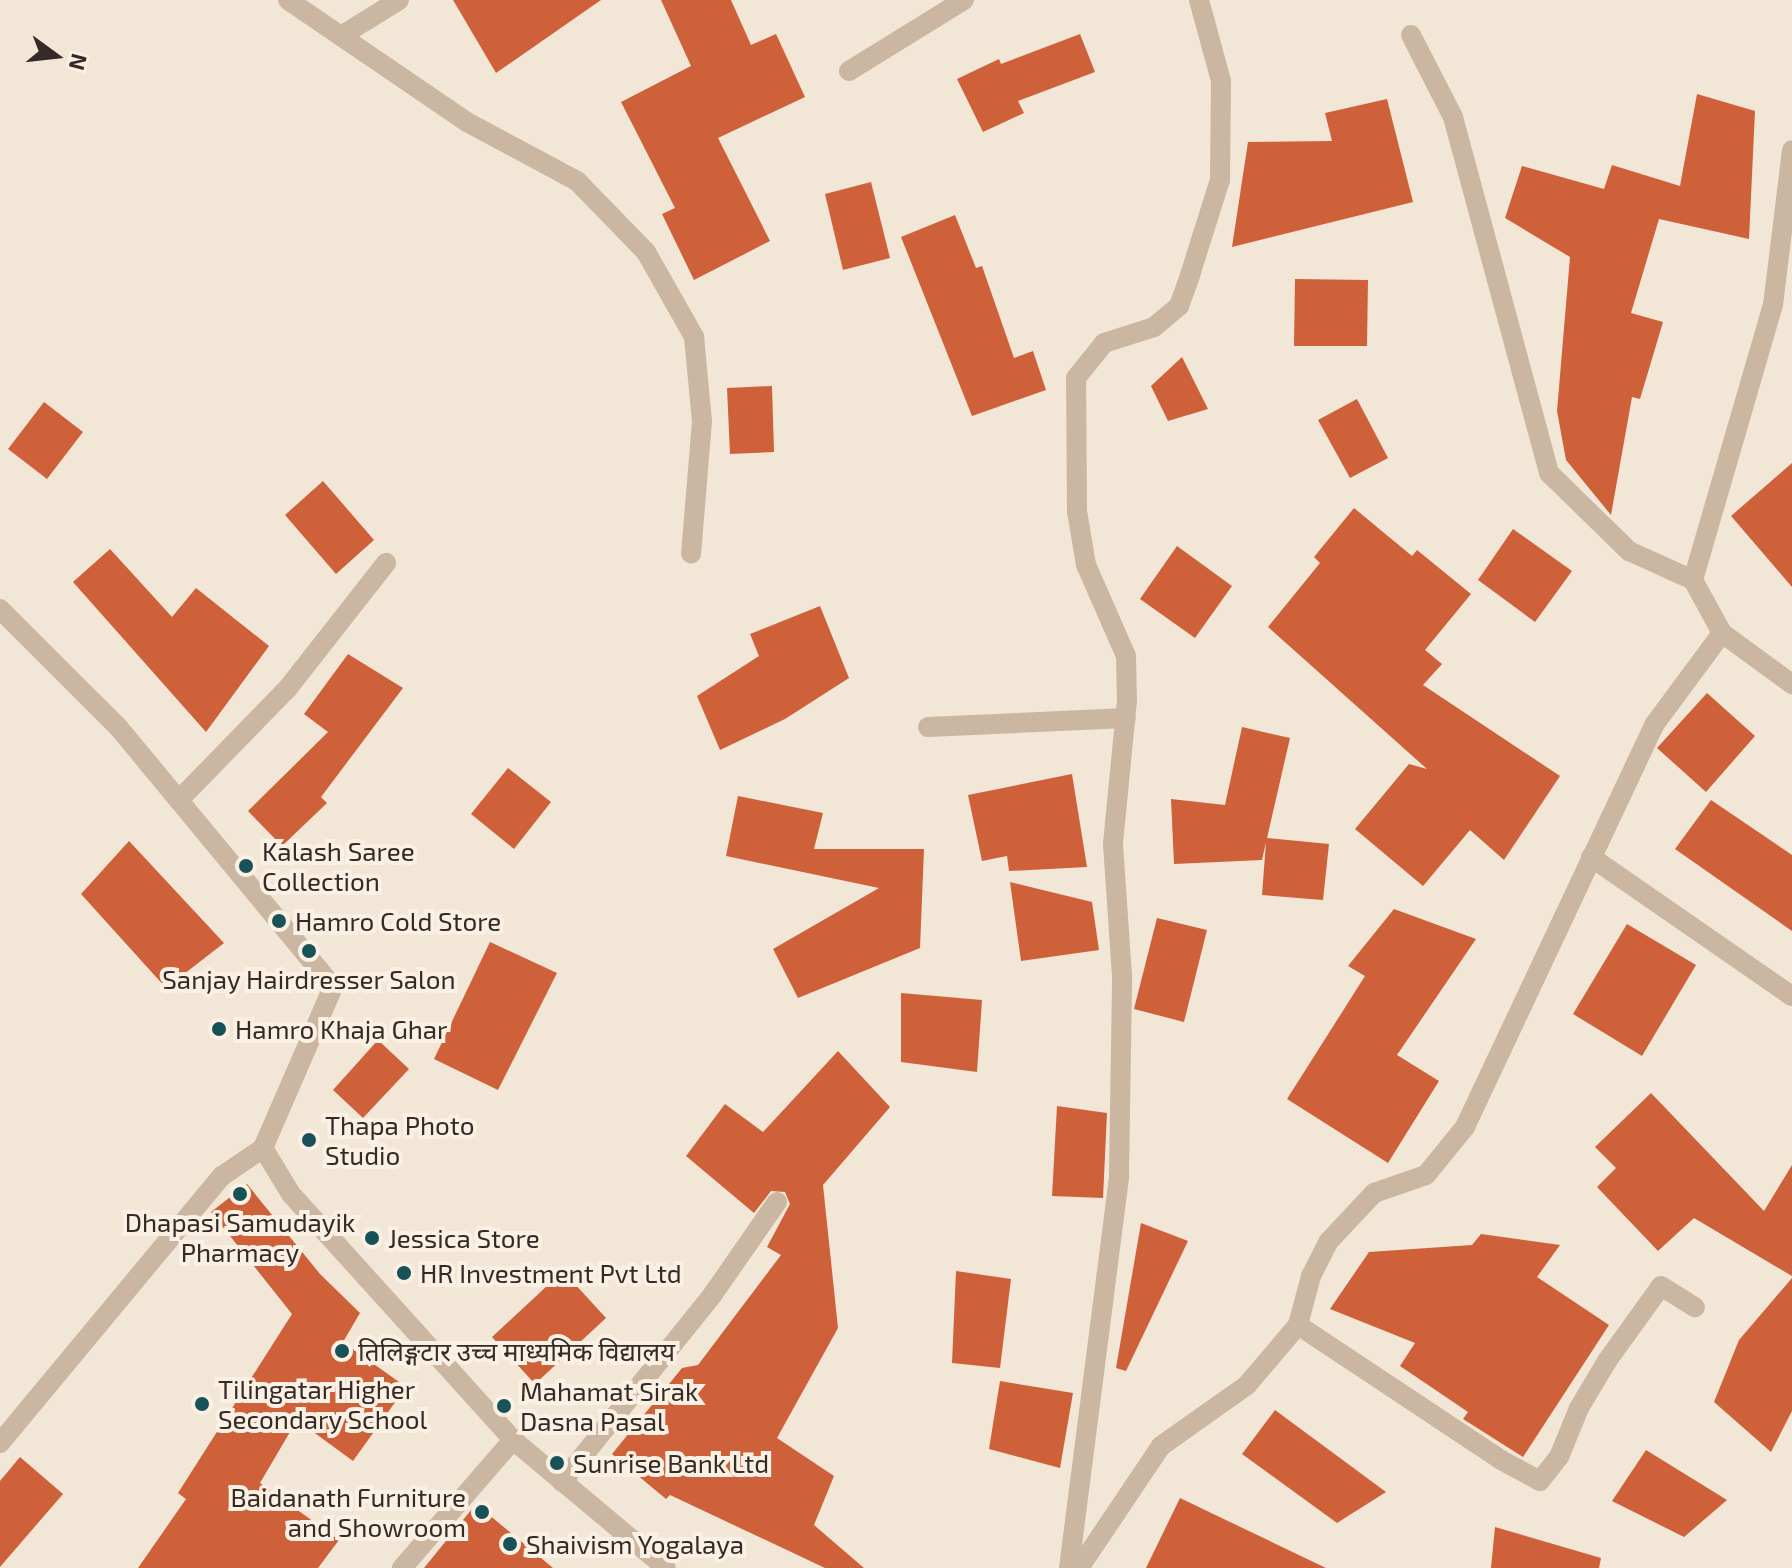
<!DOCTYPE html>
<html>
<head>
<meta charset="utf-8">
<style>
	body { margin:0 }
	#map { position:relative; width:1792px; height:1568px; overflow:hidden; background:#f2e6d6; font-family:"Exo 2","Noto Sans Devanagari",sans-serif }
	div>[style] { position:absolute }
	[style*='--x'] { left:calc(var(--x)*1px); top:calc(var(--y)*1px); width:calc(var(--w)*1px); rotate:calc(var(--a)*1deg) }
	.building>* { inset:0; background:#ce6139 }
	.street>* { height:20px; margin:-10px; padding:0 10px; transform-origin:10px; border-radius:10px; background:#cbb6a2 }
	.dots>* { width:22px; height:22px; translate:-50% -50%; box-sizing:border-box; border:4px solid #faf0e3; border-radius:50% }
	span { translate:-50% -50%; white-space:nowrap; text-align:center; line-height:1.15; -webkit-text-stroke:8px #faf0e3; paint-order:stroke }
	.poi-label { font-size:26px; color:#352a25 }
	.left { translate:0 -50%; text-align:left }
	.right { translate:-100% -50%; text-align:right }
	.north { position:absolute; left:16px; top:16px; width:80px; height:80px; -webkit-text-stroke:6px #faf0e3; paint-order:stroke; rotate:105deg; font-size:22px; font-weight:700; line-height:32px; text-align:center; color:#352a25 }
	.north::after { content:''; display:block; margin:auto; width:28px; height:36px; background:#352a25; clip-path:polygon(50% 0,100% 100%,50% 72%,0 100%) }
</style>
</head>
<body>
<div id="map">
	<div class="building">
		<div style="clip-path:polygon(453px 0,601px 0,496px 73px)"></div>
		<div style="clip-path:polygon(661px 0,731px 0,751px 45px,776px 34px,805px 97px,718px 138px,770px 241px,694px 280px,662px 214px,675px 208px,621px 102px,691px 66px)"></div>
		<div style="clip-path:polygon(1080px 34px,1095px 72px,1018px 101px,1024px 113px,983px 132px,957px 79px,999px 59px,1001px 64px)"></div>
		<div style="clip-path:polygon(1697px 94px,1755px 111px,1749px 239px,1659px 219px,1631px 313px,1663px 322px,1640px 399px,1632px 397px,1611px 515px,1566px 460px,1557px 411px,1570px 257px,1505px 218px,1522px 166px,1604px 189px,1612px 165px,1680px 186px)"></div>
		<div style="clip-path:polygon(1387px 99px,1413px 202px,1232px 247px,1248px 142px,1332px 141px,1325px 113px)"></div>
		<div style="clip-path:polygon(871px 182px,890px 258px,843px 270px,825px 194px)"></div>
		<div style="clip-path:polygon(955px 215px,976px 268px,982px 266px,1014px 358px,1033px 351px,1046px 390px,972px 416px,901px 237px)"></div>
		<div style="clip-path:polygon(1295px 279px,1368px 280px,1367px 346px,1294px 346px)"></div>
		<div style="clip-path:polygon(1182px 357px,1208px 409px,1168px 421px,1151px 386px)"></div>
		<div style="clip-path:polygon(772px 386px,774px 452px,730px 454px,727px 388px)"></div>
		<div style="clip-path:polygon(1357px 399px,1388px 458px,1350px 478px,1318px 420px)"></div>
		<div style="clip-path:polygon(44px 402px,83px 432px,47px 479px,8px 449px)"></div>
		<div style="clip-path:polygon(1792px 463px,1792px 587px,1731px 516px)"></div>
		<div style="clip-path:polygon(323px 481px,374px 540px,336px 574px,285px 515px)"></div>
		<div style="clip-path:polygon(1354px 508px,1412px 556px,1417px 550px,1471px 594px,1425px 650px,1442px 664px,1423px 685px,1560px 776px,1504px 860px,1470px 830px,1423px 886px,1355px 829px,1409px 764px,1427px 769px,1268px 627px,1320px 563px,1314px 557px)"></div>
		<div style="clip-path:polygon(1513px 529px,1572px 571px,1535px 622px,1478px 580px)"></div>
		<div style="clip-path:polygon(1177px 546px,1232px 586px,1195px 638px,1140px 599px)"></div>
		<div style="clip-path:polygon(110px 549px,172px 617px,196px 588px,269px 646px,206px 732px,73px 582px)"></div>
		<div style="clip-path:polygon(820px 606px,849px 678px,785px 719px,720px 750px,697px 696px,759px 656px,750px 634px)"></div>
		<div style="clip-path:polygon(348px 654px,403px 688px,321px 797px,327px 803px,282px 846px,248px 811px,328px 732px,304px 714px)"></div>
		<div style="clip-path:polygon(1707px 693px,1755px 736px,1706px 792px,1657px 748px)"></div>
		<div style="clip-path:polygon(1242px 727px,1290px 738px,1267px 838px,1329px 844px,1323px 900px,1262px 895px,1266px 842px,1262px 860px,1174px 864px,1171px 799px,1225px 805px)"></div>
		<div style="clip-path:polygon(508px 768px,551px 802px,514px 849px,471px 814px)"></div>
		<div style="clip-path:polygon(1072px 774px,1087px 867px,1009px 871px,1007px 856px,982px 861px,968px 795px)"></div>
		<div style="clip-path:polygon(738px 796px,823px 813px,814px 849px,924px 849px,920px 948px,798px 998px,773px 949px,879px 888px,726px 856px)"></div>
		<div style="clip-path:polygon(1711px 800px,1792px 855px,1792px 931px,1675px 849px)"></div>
		<div style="clip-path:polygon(129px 841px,224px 943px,166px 988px,81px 894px)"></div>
		<div style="clip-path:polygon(1010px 882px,1092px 902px,1099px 950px,1021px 961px)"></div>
		<div style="clip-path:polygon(1394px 909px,1476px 939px,1397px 1055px,1439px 1081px,1388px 1163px,1287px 1099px,1365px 976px,1348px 966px)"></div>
		<div style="clip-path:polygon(1157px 918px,1207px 930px,1184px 1022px,1134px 1009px)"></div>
		<div style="clip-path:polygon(1627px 924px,1696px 965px,1642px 1056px,1573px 1014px)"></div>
		<div style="clip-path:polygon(490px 942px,557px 973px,498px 1090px,434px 1059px)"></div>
		<div style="clip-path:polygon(901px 993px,982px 1000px,977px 1072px,901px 1062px)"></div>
		<div style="clip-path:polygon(378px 1040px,409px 1069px,363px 1118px,333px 1090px)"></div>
		<div style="clip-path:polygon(838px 1051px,890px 1107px,823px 1185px,838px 1328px,777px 1438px,834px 1476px,814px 1525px,864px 1568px,825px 1568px,670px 1495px,666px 1499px,612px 1454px,682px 1368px,698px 1365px,781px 1255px,767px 1247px,790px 1204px,785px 1192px,771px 1191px,754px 1213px,686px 1156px,725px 1104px,763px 1132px)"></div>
		<div style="clip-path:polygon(1651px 1093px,1764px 1211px,1792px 1165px,1792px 1276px,1694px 1218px,1658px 1251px,1597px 1187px,1616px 1168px,1595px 1147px)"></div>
		<div style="clip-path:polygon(1057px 1106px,1107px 1113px,1103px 1198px,1052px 1196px)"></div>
		<div style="clip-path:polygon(247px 1184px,320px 1274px,360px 1313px,343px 1342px,406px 1387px,353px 1461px,297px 1420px,260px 1483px,339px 1540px,318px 1568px,138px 1568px,186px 1499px,178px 1493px,292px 1314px,211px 1212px)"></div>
		<div style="clip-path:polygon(1141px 1223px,1188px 1241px,1126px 1371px,1116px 1368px)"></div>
		<div style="clip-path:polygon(1481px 1234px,1560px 1245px,1537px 1277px,1609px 1325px,1523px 1457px,1463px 1419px,1468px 1412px,1400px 1366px,1415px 1343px,1330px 1309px,1369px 1252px,1472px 1245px)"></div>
		<div style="clip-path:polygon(563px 1271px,606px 1318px,535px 1384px,492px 1337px)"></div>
		<div style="clip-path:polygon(956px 1271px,1011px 1279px,1000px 1368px,952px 1363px)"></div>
		<div style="clip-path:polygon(1792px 1278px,1792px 1411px,1771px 1452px,1714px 1402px,1739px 1340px)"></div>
		<div style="clip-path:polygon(1000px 1381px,1073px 1393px,1060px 1468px,989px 1449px)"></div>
		<div style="clip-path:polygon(1275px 1410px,1386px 1492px,1337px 1523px,1242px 1454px)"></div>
		<div style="clip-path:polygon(1646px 1450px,1727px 1500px,1684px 1537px,1612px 1501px)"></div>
		<div style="clip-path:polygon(20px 1457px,63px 1494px,0 1567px,0 1481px)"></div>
		<div style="clip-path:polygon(1180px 1498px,1326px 1568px,1146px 1568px)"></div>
		<div style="clip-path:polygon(476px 1504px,553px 1568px,424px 1568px)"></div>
		<div style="clip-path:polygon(1495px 1527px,1601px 1558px,1599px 1568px,1491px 1568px)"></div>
	</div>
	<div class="street">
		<div style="--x:288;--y:0;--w:217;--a:34.3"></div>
		<div style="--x:467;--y:122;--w:125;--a:28.2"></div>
		<div style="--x:577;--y:181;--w:99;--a:45.8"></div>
		<div style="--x:646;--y:252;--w:98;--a:60.5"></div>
		<div style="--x:694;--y:337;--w:84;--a:84.6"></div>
		<div style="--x:702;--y:421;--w:133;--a:94.7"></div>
		<div style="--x:1411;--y:35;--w:92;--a:62.9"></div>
		<div style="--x:1453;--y:117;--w:369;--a:74.9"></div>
		<div style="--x:1549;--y:473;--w:112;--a:44.3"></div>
		<div style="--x:1629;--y:551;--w:70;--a:24.4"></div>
		<div style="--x:1693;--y:580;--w:60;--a:61.3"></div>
		<div style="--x:1722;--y:633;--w:87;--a:36.1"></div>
		<div style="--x:341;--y:36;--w:68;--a:-31.8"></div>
		<div style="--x:849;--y:71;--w:135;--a:-31.7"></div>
		<div style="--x:1693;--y:580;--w:286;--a:-73.8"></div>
		<div style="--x:1773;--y:305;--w:156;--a:-83"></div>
		<div style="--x:0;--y:609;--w:168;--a:45"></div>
		<div style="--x:119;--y:728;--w:336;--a:50.4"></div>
		<div style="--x:333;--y:987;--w:176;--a:113.5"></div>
		<div style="--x:263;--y:1148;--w:54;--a:58.7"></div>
		<div style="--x:291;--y:1194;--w:331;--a:47.9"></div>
		<div style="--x:513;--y:1440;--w:199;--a:39.9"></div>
		<div style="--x:928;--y:727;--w:198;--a:-2.6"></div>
		<div style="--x:179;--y:800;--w:156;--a:-45.8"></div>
		<div style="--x:288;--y:688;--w:159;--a:-51.9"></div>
		<div style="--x:1591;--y:857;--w:244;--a:34.7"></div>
		<div style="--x:1298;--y:1325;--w:244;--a:33.6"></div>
		<div style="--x:1501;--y:1460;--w:44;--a:28.3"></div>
		<div style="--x:1540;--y:1481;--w:31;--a:-52"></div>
		<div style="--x:1559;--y:1457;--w:53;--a:-67.8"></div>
		<div style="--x:1579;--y:1408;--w:55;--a:-59.2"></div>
		<div style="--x:1607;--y:1361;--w:92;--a:-54.2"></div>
		<div style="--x:1661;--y:1286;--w:40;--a:32"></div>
		<div style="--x:0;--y:1443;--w:347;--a:-50.3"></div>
		<div style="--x:222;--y:1176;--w:50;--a:-34.3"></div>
		<div style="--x:562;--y:1482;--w:241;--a:-51.2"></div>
		<div style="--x:713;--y:1294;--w:112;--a:-55.2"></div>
		<div style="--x:402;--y:1568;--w:169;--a:-49.1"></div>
		<div style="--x:1069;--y:1568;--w:396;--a:-82.7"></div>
		<div style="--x:1119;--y:1175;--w:199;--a:-89.1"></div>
		<div style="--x:1122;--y:976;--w:133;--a:-93.9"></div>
		<div style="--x:1113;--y:843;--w:143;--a:-84.4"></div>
		<div style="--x:1127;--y:701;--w:45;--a:-91.3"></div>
		<div style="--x:1126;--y:656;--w:99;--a:-113.7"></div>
		<div style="--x:1086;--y:565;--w:55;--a:-99.5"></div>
		<div style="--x:1077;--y:511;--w:133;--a:-90.4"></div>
		<div style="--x:1076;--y:378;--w:45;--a:-51.3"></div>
		<div style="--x:1104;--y:343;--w:52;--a:-17.7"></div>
		<div style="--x:1154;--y:327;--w:33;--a:-40"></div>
		<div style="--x:1179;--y:306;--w:33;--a:-70"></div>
		<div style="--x:1190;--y:275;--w:100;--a:-72.5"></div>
		<div style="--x:1220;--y:180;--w:99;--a:-89.4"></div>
		<div style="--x:1221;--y:81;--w:84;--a:-105.2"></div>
		<div style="--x:1079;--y:1568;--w:147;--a:-56.1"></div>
		<div style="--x:1161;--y:1446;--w:105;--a:-35.3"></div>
		<div style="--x:1247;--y:1385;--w:79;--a:-49.6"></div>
		<div style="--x:1298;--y:1325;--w:51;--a:-75.1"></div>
		<div style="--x:1311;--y:1276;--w:39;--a:-63"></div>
		<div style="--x:1329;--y:1241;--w:66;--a:-46.8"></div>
		<div style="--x:1374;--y:1193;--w:55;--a:-19.1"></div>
		<div style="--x:1426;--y:1175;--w:62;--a:-50.9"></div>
		<div style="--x:1465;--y:1127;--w:444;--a:-64.8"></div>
		<div style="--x:1654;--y:725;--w:114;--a:-53.5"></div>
	</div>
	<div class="dots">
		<div style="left:246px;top:866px;background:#185259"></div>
		<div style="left:279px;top:921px;background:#185259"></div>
		<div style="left:309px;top:951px;background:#185259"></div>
		<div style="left:219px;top:1029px;background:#185259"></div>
		<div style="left:309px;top:1140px;background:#185259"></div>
		<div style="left:240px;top:1194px;background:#185259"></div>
		<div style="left:372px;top:1238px;background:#185259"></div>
		<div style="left:404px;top:1273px;background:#185259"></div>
		<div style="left:342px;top:1351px;background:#185259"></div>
		<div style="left:202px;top:1404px;background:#185259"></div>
		<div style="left:504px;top:1406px;background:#185259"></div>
		<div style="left:557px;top:1463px;background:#185259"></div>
		<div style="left:482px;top:1512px;background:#185259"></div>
		<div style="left:510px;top:1544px;background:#185259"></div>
	</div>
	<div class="poi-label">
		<span class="left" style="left:262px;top:866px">Kalash Saree<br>Collection</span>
		<span class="left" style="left:295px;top:921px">Hamro Cold Store</span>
		<span style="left:309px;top:979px">Sanjay Hairdresser Salon</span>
		<span class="left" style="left:235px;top:1029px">Hamro Khaja Ghar</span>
		<span class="left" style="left:325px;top:1140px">Thapa Photo<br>Studio</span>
		<span style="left:240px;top:1237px">Dhapasi Samudayik<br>Pharmacy</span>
		<span class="left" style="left:388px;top:1238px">Jessica Store</span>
		<span class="left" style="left:420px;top:1273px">HR Investment Pvt Ltd</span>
		<span class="left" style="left:358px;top:1351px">तिलिङ्गटार उच्च माध्यमिक विद्यालय</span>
		<span class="left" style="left:218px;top:1404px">Tilingatar Higher<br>Secondary School</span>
		<span class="left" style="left:520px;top:1406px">Mahamat Sirak<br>Dasna Pasal</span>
		<span class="left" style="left:573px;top:1463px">Sunrise Bank Ltd</span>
		<span class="right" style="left:466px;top:1512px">Baidanath Furniture<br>and Showroom</span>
		<span class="left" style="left:526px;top:1544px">Shaivism Yogalaya</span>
	</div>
	<div class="north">N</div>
</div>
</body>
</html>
